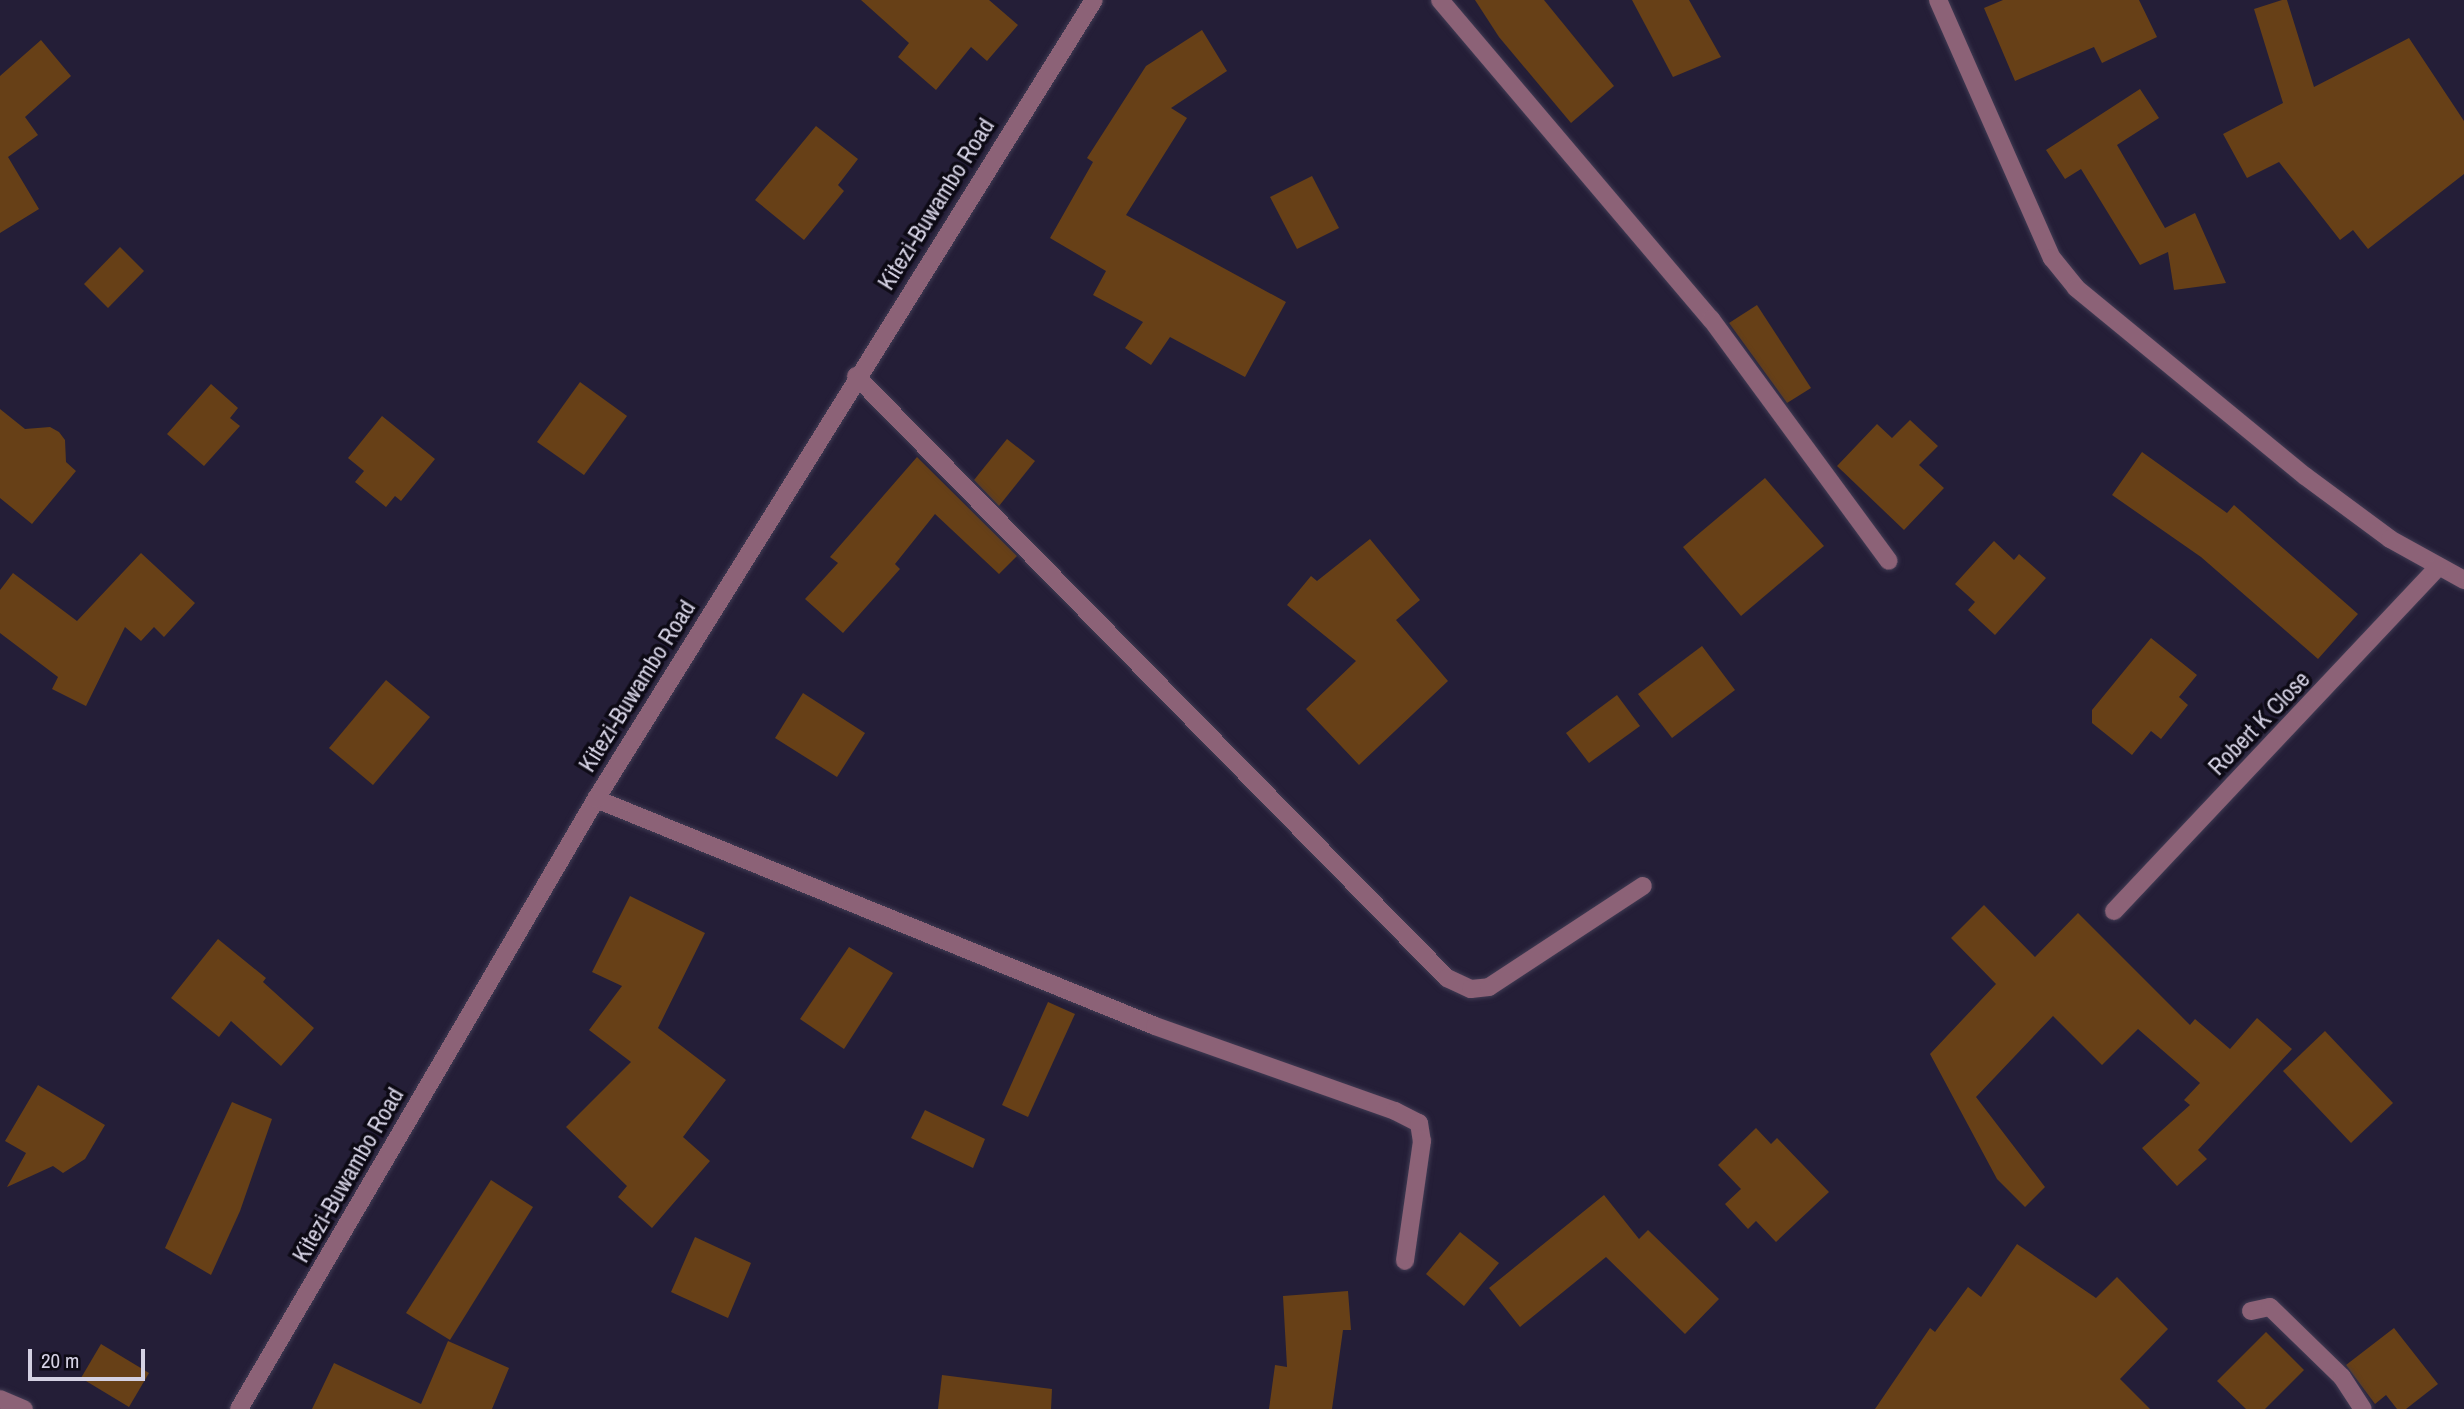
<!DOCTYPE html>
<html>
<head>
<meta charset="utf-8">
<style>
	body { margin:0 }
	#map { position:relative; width:2464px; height:1409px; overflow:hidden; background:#241e37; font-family:"Archivo Narrow",sans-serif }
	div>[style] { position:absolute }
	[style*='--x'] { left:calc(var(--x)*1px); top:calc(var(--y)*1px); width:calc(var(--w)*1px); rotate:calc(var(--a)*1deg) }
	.building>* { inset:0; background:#674017 }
	.roads { filter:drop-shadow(0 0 2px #403b53) drop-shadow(0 0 2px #403b53) }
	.minor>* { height:18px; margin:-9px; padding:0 9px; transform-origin:9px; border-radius:9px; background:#8c6277 }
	span { translate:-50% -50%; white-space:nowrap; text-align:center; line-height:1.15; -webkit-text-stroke:7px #0d0a15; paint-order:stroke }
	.street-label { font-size:24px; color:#d4d1e3 }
	.scale { position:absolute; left:28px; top:1349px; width:117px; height:32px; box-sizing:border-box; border:4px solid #d4d1e3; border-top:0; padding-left:9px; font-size:21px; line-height:24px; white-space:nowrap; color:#d4d1e3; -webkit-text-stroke:5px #0d0a15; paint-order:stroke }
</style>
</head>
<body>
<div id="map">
	<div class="building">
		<div style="clip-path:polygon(861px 0,989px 0,1018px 25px,987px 61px,971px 47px,936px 90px,898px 57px,909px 43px)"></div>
		<div style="clip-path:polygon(1475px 0,1544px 0,1614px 86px,1571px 123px,1499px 37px)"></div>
		<div style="clip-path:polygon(1632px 0,1689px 0,1721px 57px,1673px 77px)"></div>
		<div style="clip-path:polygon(2003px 0,2139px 0,2157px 37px,2102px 63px,2094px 47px,2015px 81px,1984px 8px)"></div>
		<div style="clip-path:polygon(2282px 0,2287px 0,2314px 87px,2409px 38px,2464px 121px,2464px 174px,2368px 249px,2353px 230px,2340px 240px,2279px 162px,2247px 178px,2223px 134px,2283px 103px,2254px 9px)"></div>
		<div style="clip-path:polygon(1202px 30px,1227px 71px,1171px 108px,1187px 118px,1126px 215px,1286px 302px,1245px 377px,1170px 337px,1151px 365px,1125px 348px,1143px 322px,1093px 295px,1106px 271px,1050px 238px,1093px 162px,1087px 158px,1146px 66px)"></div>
		<div style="clip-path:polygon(41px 40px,71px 76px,25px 117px,38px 135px,8px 157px,39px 209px,0 233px,0 76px)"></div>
		<div style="clip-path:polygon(2140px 89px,2159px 118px,2117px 145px,2165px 228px,2195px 213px,2226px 283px,2174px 290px,2168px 252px,2140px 265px,2081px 169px,2065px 179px,2046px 150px)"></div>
		<div style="clip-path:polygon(816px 126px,858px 159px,838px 185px,844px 191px,804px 240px,755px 200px)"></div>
		<div style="clip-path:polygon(1312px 176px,1339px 228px,1297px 249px,1270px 197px)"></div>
		<div style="clip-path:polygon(120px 247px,144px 271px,108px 308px,84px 284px)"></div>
		<div style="clip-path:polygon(1757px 305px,1811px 388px,1787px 403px,1729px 323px)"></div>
		<div style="clip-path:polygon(580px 382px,627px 416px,584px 475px,537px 442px)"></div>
		<div style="clip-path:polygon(211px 384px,238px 408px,230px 418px,240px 426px,204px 466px,167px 434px)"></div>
		<div style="clip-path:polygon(0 409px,25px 429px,50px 427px,59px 432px,65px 440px,66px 462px,76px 471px,32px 524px,0 498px)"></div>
		<div style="clip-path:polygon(382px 416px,435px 459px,401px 501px,395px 496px,386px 507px,355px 482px,364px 471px,348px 458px)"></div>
		<div style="clip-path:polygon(1910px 420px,1938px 446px,1919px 465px,1944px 488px,1904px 530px,1837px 466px,1877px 424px,1892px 438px)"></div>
		<div style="clip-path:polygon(1007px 439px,1035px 461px,999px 506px,974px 480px)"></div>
		<div style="clip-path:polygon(2142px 452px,2227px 513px,2234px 505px,2358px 614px,2318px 659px,2201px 557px,2112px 495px)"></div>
		<div style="clip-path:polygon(917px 457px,1017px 556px,999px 574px,935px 514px,895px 564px,900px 569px,843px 633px,805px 599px,838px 563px,830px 557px)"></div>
		<div style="clip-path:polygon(1765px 478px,1824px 546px,1741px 616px,1683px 547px)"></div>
		<div style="clip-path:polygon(1370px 539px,1420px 600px,1396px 620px,1448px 681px,1359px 765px,1306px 709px,1356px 661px,1287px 605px,1311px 576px,1317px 581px)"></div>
		<div style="clip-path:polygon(1994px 541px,2014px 560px,2019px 554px,2046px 578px,1995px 635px,1968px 610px,1975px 602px,1955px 584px)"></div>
		<div style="clip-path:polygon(141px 553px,195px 603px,164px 637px,154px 627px,141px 641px,125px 627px,86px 706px,52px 689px,58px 677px,0 633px,0 590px,13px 573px,77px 621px)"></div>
		<div style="clip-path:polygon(2151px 638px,2197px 675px,2179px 697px,2188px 705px,2161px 739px,2151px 731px,2132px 755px,2092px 723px,2092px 710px)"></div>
		<div style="clip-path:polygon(1702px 646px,1735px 690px,1672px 738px,1638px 694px)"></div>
		<div style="clip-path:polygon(386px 680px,430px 717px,373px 785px,329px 748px)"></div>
		<div style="clip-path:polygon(803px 693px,865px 733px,837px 777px,775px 738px)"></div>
		<div style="clip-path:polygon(1617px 695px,1640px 726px,1589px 763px,1566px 733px)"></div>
		<div style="clip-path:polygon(630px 896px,705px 933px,658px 1028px,726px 1080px,683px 1137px,710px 1161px,652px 1228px,618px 1197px,627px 1186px,566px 1127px,631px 1062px,589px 1030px,622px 986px,592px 972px)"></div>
		<div style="clip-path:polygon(1984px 905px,2035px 957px,2078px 913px,2190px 1025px,2195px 1019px,2230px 1049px,2257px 1018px,2292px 1049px,2198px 1150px,2207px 1159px,2177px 1186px,2142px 1148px,2190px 1105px,2184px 1100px,2200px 1083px,2138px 1029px,2102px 1065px,2053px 1016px,1976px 1097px,2045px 1187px,2025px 1207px,1997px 1179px,1930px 1054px,1996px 984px,1951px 938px)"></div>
		<div style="clip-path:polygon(218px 939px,266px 978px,263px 982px,314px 1028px,281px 1066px,231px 1021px,219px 1037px,171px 998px)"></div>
		<div style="clip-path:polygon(849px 947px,893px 973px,844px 1049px,800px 1019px)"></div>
		<div style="clip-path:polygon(1048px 1002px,1075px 1014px,1028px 1117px,1002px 1105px)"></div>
		<div style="clip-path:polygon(2325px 1031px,2393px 1103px,2351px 1143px,2283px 1071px)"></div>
		<div style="clip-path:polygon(38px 1085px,105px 1125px,85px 1159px,63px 1173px,53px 1166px,7px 1187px,26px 1153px,5px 1141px)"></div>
		<div style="clip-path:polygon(232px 1102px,272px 1119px,240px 1211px,211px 1275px,165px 1248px)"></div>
		<div style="clip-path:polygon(925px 1110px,985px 1139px,973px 1168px,911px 1138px)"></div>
		<div style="clip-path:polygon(1756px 1128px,1771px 1144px,1777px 1138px,1829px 1192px,1776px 1242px,1756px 1221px,1748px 1229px,1725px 1204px,1741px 1189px,1718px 1165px)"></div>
		<div style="clip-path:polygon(491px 1180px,533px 1207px,450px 1340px,406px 1313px)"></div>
		<div style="clip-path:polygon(1604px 1195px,1639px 1239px,1648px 1230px,1719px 1299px,1685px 1334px,1606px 1257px,1520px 1327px,1489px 1288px)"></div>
		<div style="clip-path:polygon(1460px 1232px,1499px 1263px,1464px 1306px,1426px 1274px)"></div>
		<div style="clip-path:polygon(695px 1237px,751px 1263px,728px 1318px,671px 1292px)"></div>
		<div style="clip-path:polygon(2017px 1244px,2096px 1298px,2117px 1277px,2168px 1329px,2120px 1379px,2150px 1409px,1875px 1409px,1930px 1328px,1935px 1332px,1968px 1287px,1981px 1297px)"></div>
		<div style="clip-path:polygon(1348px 1291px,1351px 1330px,1343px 1330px,1332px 1409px,1269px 1409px,1275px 1365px,1287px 1367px,1283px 1296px)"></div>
		<div style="clip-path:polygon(2394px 1328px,2438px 1384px,2406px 1409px,2397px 1409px,2386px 1395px,2375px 1404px,2346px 1365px)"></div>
		<div style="clip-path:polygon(2266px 1332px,2304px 1370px,2265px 1409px,2246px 1409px,2217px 1381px)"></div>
		<div style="clip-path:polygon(448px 1341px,509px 1368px,492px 1409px,312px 1409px,334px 1363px,421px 1404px)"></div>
		<div style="clip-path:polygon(101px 1344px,149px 1373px,129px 1407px,81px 1378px)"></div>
		<div style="clip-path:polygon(942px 1375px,1052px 1389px,1051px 1409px,938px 1409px)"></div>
	</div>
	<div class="roads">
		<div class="minor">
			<div style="--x:1440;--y:0;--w:419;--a:49.7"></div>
			<div style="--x:1711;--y:319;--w:300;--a:53.7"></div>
			<div style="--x:1938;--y:0;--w:282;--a:66.2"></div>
			<div style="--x:2052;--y:258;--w:38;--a:51"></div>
			<div style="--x:2076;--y:288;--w:296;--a:39.4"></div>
			<div style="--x:2305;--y:476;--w:106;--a:36.5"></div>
			<div style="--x:2390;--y:539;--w:85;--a:29"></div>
			<div style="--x:856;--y:376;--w:844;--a:45.53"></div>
			<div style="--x:1447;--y:978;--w:26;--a:25"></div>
			<div style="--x:1471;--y:989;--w:18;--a:-6"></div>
			<div style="--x:1489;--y:987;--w:184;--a:-33.3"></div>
			<div style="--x:596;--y:799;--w:603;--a:22.1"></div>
			<div style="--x:1155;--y:1026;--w:255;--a:19.5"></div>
			<div style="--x:1395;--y:1111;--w:27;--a:27"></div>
			<div style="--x:1419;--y:1123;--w:18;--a:81"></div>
			<div style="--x:1422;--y:1141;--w:121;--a:98.1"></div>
			<div style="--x:2114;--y:911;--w:473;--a:-46.7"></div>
			<div style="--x:2251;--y:1311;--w:19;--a:-12"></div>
			<div style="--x:2270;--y:1307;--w:100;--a:44.2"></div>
			<div style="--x:2342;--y:1377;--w:38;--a:57"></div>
			<div style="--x:0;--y:1399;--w:26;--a:23"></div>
			<div style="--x:239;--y:1409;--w:707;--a:-59.66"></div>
			<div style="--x:596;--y:799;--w:941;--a:-58.07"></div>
		</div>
	</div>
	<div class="street-label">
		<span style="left:936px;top:204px;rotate:-58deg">Kitezi-Buwambo Road</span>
		<span style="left:637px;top:686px;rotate:-58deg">Kitezi-Buwambo Road</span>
		<span style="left:2259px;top:723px;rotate:-46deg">Robert K Close</span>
		<span style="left:348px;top:1175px;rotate:-60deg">Kitezi-Buwambo Road</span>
	</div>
	<div class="scale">20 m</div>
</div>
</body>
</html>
